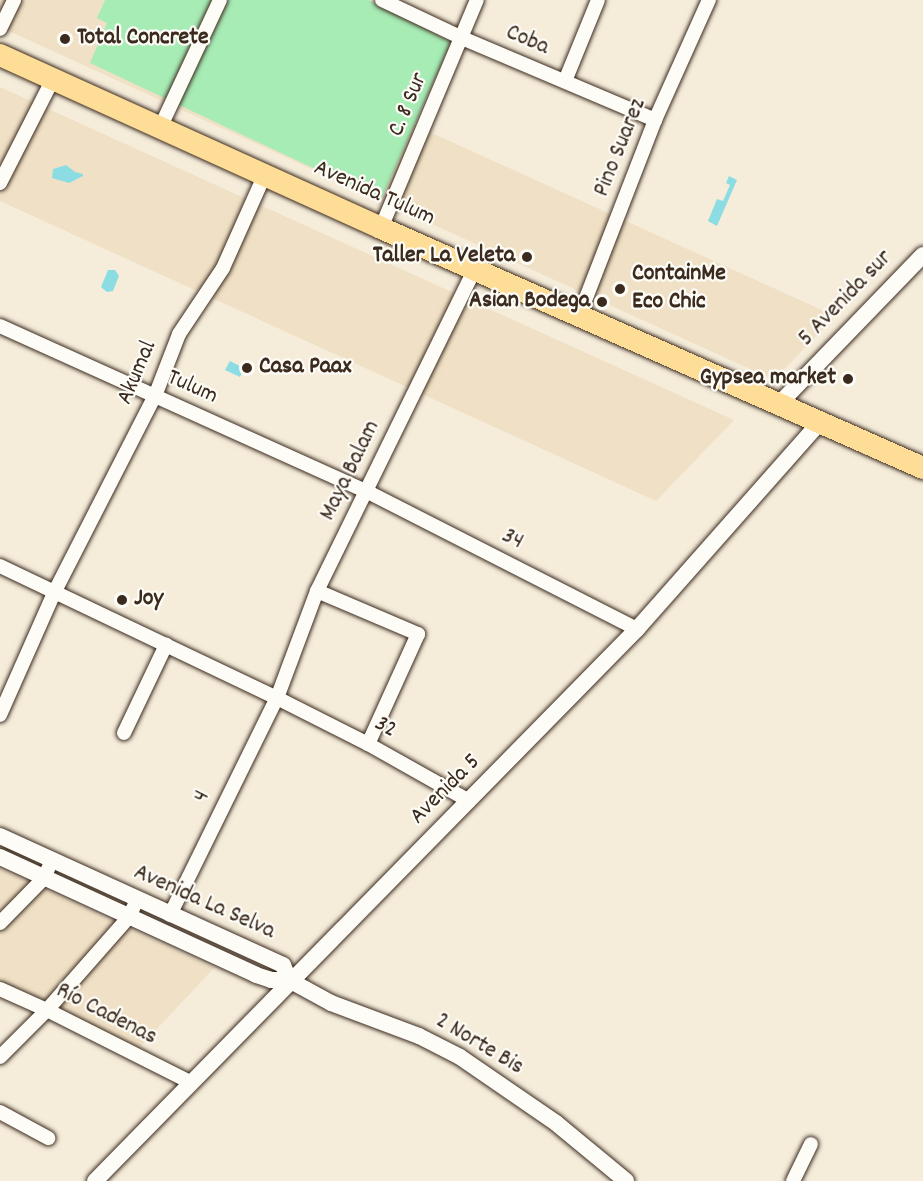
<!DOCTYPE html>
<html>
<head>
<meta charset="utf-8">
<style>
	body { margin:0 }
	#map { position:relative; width:923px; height:1181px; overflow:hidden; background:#f5ecda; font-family:Dekko,sans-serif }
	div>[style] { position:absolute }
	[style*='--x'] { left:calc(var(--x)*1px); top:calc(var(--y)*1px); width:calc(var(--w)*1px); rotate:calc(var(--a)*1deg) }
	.built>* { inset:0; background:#f0e1c6 }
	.green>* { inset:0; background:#a7ebb5 }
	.water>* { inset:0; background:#8cdde3 }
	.roads { filter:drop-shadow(0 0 2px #3b2a1e) drop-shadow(0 0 2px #3b2a1e) }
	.minor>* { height:14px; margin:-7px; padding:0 7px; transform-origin:7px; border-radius:7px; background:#fdfcf7 }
	.tertiary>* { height:16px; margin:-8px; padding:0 8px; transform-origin:8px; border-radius:8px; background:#fdfcf7 }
	.trunk>* { height:22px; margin:-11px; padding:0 11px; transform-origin:11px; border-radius:11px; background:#fedd96 }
	.dots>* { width:16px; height:16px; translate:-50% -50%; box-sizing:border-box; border:3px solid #fdfcf7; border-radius:50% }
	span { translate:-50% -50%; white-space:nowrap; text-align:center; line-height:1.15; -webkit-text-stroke:4.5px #fdfcf7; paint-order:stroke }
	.poi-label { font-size:24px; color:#3b2a1e; font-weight:700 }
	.left { translate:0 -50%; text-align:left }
	.right { translate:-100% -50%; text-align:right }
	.street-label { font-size:24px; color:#3b2a1e }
</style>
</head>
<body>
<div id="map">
	<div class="built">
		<div style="clip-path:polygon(0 0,139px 0,835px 316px,774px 380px,0 27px)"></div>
		<div style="clip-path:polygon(0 87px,734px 420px,656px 501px,0 201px)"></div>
		<div style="clip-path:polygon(0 869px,214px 968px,139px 1048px,0 985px)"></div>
	</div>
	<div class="green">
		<div style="clip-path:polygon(105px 0,369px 0,451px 42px,381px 200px,90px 63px,107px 23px,97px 18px)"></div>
	</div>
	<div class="water">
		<div style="clip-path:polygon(66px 165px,75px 172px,83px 174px,83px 176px,69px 183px,52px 178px,53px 169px)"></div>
		<div style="clip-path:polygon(729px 176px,737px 180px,717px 226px,708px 221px,717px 199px,723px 201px,730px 185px,726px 183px)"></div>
		<div style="clip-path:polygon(108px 270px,115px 270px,119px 276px,113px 291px,107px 292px,101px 287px)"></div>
		<div style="clip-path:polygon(230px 361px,244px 368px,240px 377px,225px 370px)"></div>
	</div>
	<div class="roads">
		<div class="minor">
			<div style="--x:382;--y:0;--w:89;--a:25.4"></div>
			<div style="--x:462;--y:38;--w:210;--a:23"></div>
			<div style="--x:0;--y:29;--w:32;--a:-64"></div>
			<div style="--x:565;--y:81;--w:87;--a:-67.8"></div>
			<div style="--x:161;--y:126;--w:139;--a:-64.9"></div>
			<div style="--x:0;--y:183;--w:117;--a:-63"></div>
			<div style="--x:381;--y:228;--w:247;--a:-67.2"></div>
			<div style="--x:579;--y:316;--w:210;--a:-68.8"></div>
			<div style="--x:655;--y:120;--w:132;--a:-65.8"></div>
			<div style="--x:0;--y:326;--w:401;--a:24.3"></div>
			<div style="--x:366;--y:491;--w:304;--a:27"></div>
			<div style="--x:0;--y:566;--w:307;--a:25.5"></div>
			<div style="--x:277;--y:698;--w:102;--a:26.8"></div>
			<div style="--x:368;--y:744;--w:116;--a:29.4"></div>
			<div style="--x:317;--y:591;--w:110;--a:23.1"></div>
			<div style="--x:418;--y:634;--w:121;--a:114.4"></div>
			<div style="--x:0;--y:715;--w:136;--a:-66.1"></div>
			<div style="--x:55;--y:591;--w:219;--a:-62.9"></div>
			<div style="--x:155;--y:396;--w:66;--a:-68.8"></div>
			<div style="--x:179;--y:334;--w:79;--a:-56.3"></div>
			<div style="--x:223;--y:268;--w:103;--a:-65.9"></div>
			<div style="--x:124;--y:733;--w:98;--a:-64.5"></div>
			<div style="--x:170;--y:915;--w:242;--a:-63.8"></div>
			<div style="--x:277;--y:698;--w:114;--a:-69.5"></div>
			<div style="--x:317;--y:591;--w:359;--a:-63.9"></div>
			<div style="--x:0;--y:923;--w:63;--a:-45.6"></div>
			<div style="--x:44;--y:878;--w:20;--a:-66"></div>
			<div style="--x:0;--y:989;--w:51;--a:24.1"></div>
			<div style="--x:47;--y:1010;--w:160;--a:26.7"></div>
			<div style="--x:0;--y:1057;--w:66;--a:-45"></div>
			<div style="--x:47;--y:1010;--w:124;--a:-48.6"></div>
			<div style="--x:129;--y:917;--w:19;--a:-65"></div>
			<div style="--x:0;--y:1112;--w:55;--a:28.4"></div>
			<div style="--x:793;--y:1181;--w:41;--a:-64.1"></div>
		</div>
		<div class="tertiary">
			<div style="--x:779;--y:404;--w:207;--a:-46"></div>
			<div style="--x:0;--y:836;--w:311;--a:24.5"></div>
			<div style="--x:283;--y:965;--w:16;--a:68"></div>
			<div style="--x:0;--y:857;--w:282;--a:24.7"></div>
			<div style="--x:256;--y:975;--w:16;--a:18"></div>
			<div style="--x:271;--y:980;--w:18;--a:0"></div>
			<div style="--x:289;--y:980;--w:48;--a:28.7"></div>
			<div style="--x:331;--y:1003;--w:94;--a:20.6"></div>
			<div style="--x:419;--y:1036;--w:46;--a:27.1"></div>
			<div style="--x:460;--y:1057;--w:116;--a:34.5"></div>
			<div style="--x:556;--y:1123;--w:91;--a:39.6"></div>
			<div style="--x:95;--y:1181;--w:774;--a:-45.52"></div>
			<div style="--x:637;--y:629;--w:276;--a:-48.5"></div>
		</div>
		<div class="trunk">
			<div style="--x:0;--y:55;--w:418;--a:24.4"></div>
			<div style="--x:381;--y:228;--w:593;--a:23.88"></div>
		</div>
	</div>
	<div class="dots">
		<div style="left:65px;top:39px;background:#3b2a1e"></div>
		<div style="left:527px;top:257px;background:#3b2a1e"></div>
		<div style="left:620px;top:289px;background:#3b2a1e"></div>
		<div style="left:602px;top:302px;background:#3b2a1e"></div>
		<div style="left:247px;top:368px;background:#3b2a1e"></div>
		<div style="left:848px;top:379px;background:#3b2a1e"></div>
		<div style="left:122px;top:600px;background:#3b2a1e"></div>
	</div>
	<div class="poi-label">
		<span class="left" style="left:77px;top:39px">Total Concrete</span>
		<span class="right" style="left:515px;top:257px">Taller La Veleta</span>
		<span class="left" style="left:632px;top:289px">ContainMe<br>Eco Chic</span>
		<span class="right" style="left:590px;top:302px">Asian Bodega</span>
		<span class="left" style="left:259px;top:368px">Casa Paax</span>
		<span class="right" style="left:836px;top:379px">Gypsea market</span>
		<span class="left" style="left:134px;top:600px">Joy</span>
	</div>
	<div class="street-label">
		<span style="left:527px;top:41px;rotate:23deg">Coba</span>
		<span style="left:409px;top:105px;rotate:-67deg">C. 8 Sur</span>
		<span style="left:621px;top:148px;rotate:-68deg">Pino Suarez</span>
		<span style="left:374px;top:194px;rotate:24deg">Avenida Tulum</span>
		<span style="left:846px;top:299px;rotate:-46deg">5 Avenida sur</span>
		<span style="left:138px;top:373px;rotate:-67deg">Akumal</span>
		<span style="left:192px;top:388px;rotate:24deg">Tulum</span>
		<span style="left:351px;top:471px;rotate:-64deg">Maya Balam</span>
		<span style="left:512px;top:540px;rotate:27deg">34</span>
		<span style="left:385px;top:728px;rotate:29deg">32</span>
		<span style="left:446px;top:790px;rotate:-45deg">Avenida 5</span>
		<span style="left:203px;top:797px;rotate:-64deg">4</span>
		<span style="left:204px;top:903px;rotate:24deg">Avenida La Selva</span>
		<span style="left:106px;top:1015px;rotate:27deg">Río Cadenas</span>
		<span style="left:479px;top:1045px;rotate:31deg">2 Norte Bis</span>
	</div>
</div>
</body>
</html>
